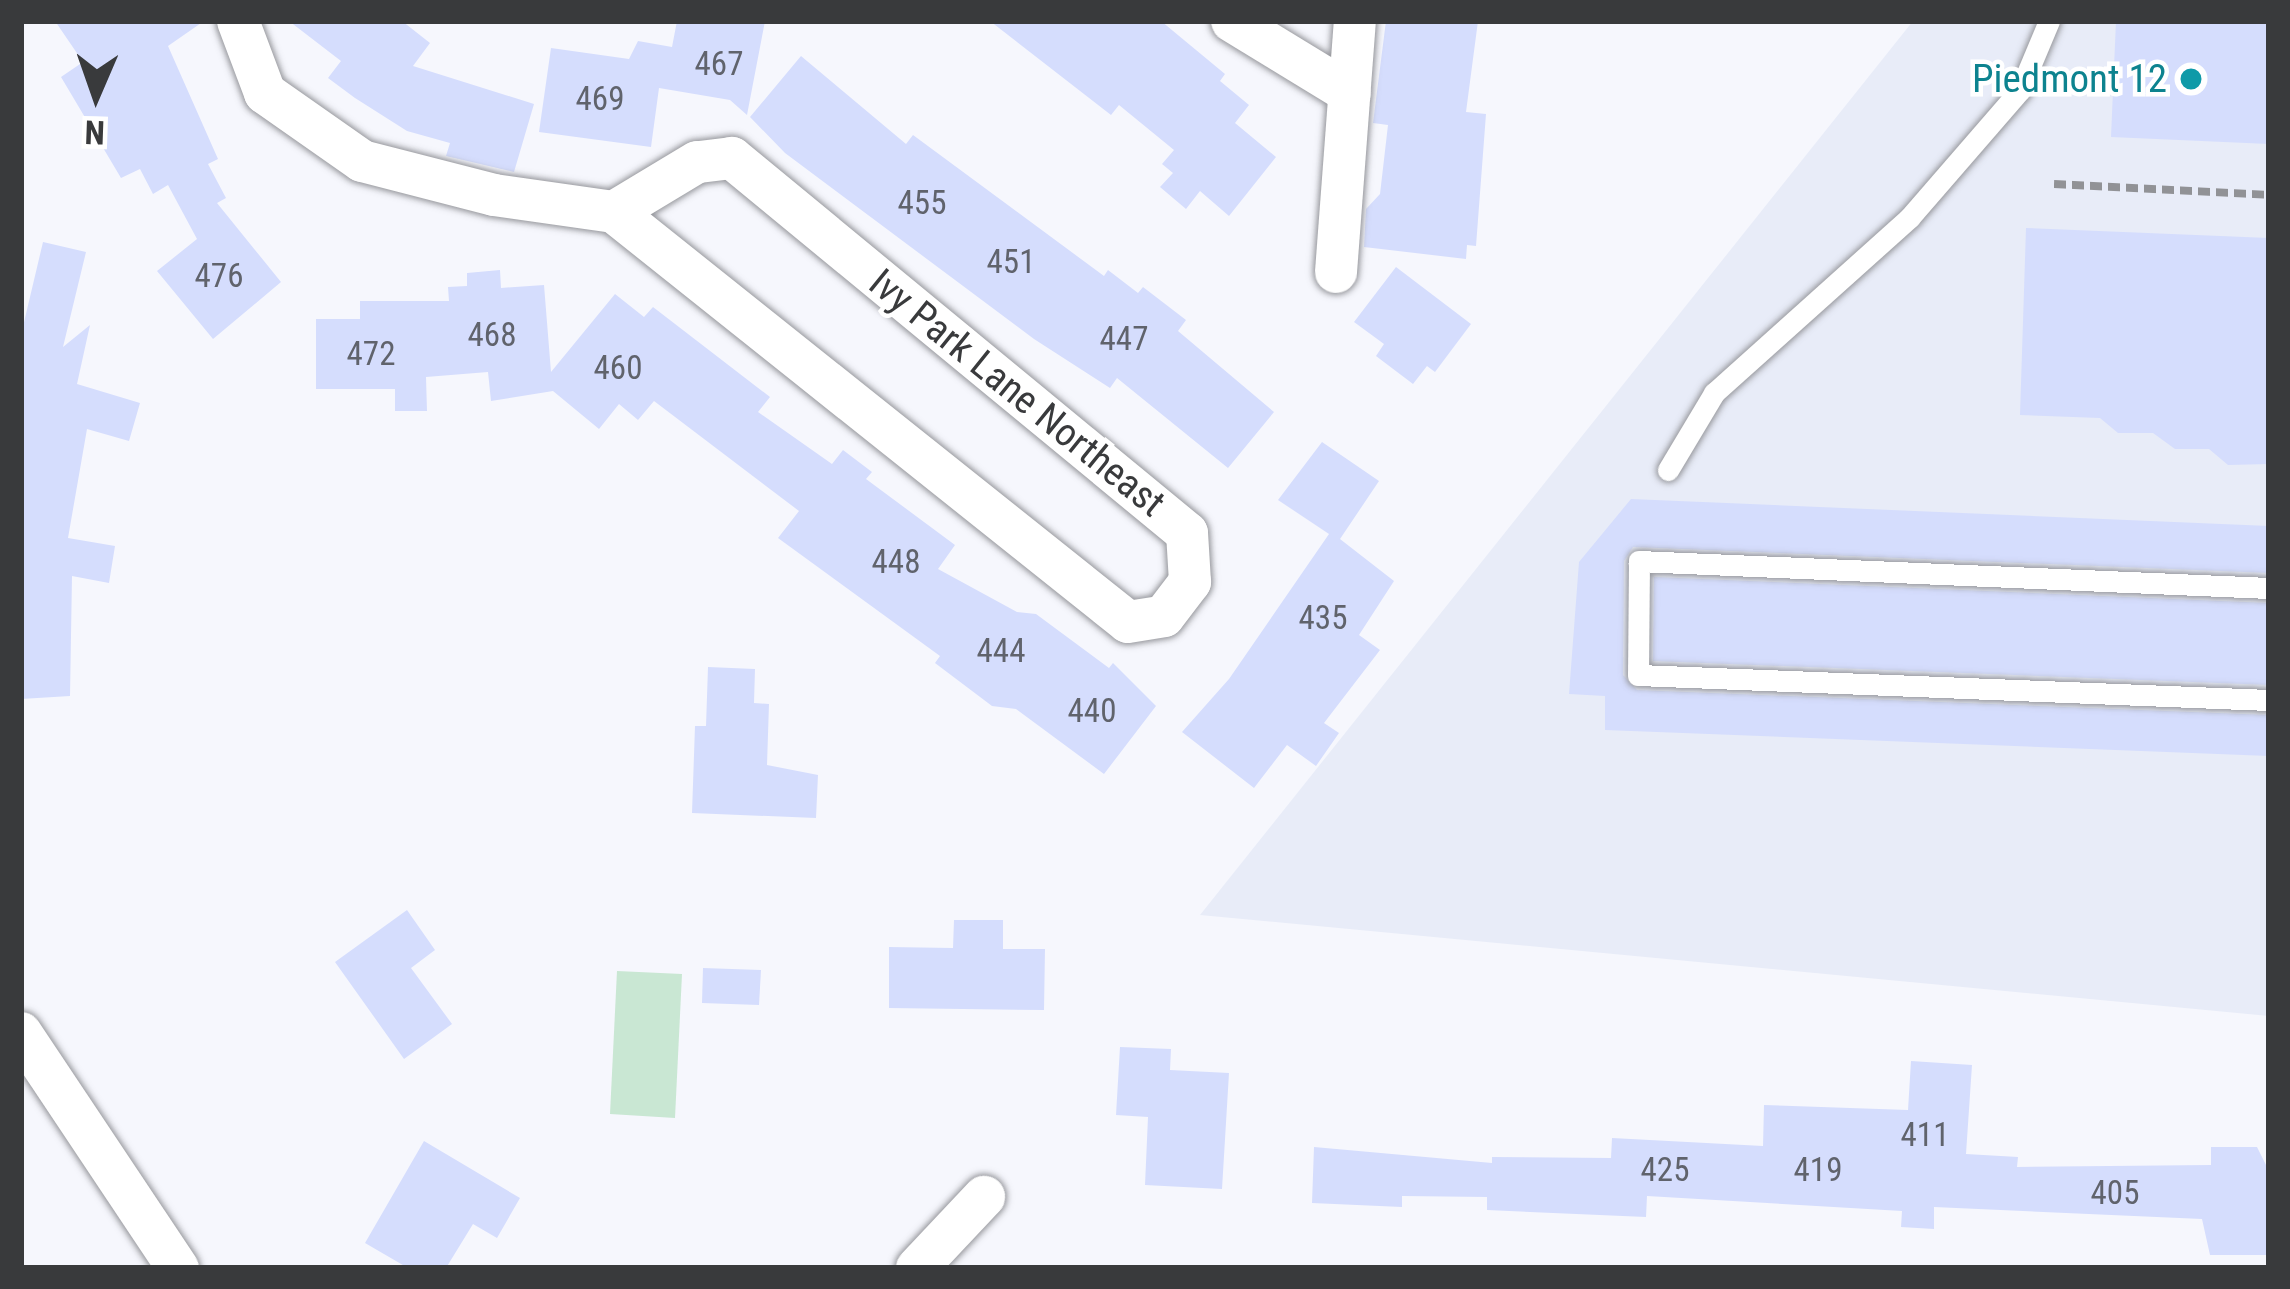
<!DOCTYPE html>
<html>
<head>
<meta charset="utf-8">
<style>
	body { margin:0 }
	#map { position:relative; width:2290px; height:1289px; overflow:hidden; background:#f6f7fd; font-family:"Roboto Condensed",sans-serif }
	div>[style] { position:absolute }
	[style*='--x'] { left:calc(var(--x)*1px); top:calc(var(--y)*1px); width:calc(var(--w)*1px); rotate:calc(var(--a)*1deg) }
	.built>* { inset:0; background:#e8ecf8 }
	.green>* { inset:0; background:#c9e7d3 }
	.building>* { inset:0; background:#d5ddfd }
	.path>* { height:8px; margin-top:-4px; transform-origin:0; background:repeating-linear-gradient(90deg,#919296 0 12px,transparent 0 18px) }
	.roads { filter:drop-shadow(0 0 3px #97989d) drop-shadow(0 0 3px #97989d) }
	.lane>* { height:21px; margin:-10.5px; padding:0 10.5px; transform-origin:10.5px; border-radius:10.5px; background:#fff }
	.street>* { height:42px; margin:-21px; padding:0 21px; transform-origin:21px; border-radius:21px; background:#fff }
	.dots>* { width:33px; height:33px; translate:-50% -50%; box-sizing:border-box; border:6px solid #fff; border-radius:50% }
	span { translate:-50% -50%; white-space:nowrap; text-align:center; line-height:1.15; -webkit-text-stroke:9px #fff; paint-order:stroke }
	.number-label { font-size:33px; color:#60636c }
	.number-label span { -webkit-text-stroke-width:0 }
	.culture-label { font-size:39px; color:#0d838f }
	.right { translate:-100% -50%; text-align:right }
	.street-label { font-size:39px; color:#393a3c }
	.frame { position:absolute; inset:0; border:24px solid #393a3c; pointer-events:none }
	.north { position:absolute; left:36px; top:36px; width:120px; height:120px; -webkit-text-stroke:9px #fff; paint-order:stroke; rotate:182deg; font-size:33px; font-weight:700; line-height:48px; text-align:center; color:#393a3c }
	.north::after { content:''; display:block; margin:auto; width:42px; height:54px; background:#393a3c; clip-path:polygon(50% 0,100% 100%,50% 72%,0 100%) }
</style>
</head>
<body>
<div id="map">
	<div class="built">
		<div style="clip-path:polygon(1913px 21px,2269px 21px,2269px 1016px,1200px 915px)"></div>
	</div>
	<div class="green">
		<div style="clip-path:polygon(617px 971px,682px 974px,675px 1118px,610px 1114px)"></div>
	</div>
	<div class="building">
		<div style="clip-path:polygon(55px 21px,204px 21px,168px 46px,218px 159px,208px 164px,226px 198px,217px 203px,281px 282px,213px 339px,157px 271px,197px 239px,168px 185px,153px 194px,140px 169px,121px 178px,61px 77px,83px 62px)"></div>
		<div style="clip-path:polygon(289px 21px,402px 21px,430px 43px,413px 66px,534px 104px,514px 172px,446px 156px,450px 143px,407px 131px,355px 98px,328px 78px,341px 61px)"></div>
		<div style="clip-path:polygon(677px 21px,765px 21px,747px 115px,730px 100px,659px 88px,651px 147px,539px 132px,551px 48px,629px 59px,638px 41px,672px 47px)"></div>
		<div style="clip-path:polygon(990px 21px,1161px 21px,1225px 74px,1220px 81px,1249px 105px,1235px 123px,1276px 157px,1229px 216px,1200px 191px,1186px 209px,1160px 187px,1173px 173px,1162px 164px,1174px 150px,1119px 105px,1111px 115px)"></div>
		<div style="clip-path:polygon(1386px 21px,1478px 21px,1466px 112px,1486px 114px,1476px 246px,1467px 245px,1466px 259px,1364px 247px,1366px 209px,1380px 194px,1388px 125px,1373px 123px)"></div>
		<div style="clip-path:polygon(2116px 21px,2269px 21px,2269px 144px,2111px 137px)"></div>
		<div style="clip-path:polygon(801px 56px,906px 144px,913px 135px,1104px 276px,1108px 270px,1138px 293px,1143px 287px,1186px 320px,1178px 331px,1274px 412px,1228px 468px,1117px 378px,1110px 388px,1034px 339px,785px 153px,750px 117px)"></div>
		<div style="clip-path:polygon(2026px 228px,2269px 238px,2269px 464px,2228px 465px,2209px 449px,2175px 449px,2153px 433px,2118px 433px,2100px 418px,2020px 415px)"></div>
		<div style="clip-path:polygon(43px 242px,86px 252px,63px 347px,90px 325px,77px 384px,140px 403px,129px 441px,87px 429px,68px 538px,115px 546px,109px 583px,72px 576px,70px 696px,21px 699px,21px 335px)"></div>
		<div style="clip-path:polygon(1396px 267px,1471px 324px,1435px 372px,1427px 366px,1413px 384px,1376px 356px,1384px 344px,1354px 322px)"></div>
		<div style="clip-path:polygon(500px 270px,501px 288px,544px 285px,551px 372px,615px 294px,644px 317px,653px 307px,770px 397px,758px 412px,832px 464px,843px 450px,872px 472px,866px 479px,955px 545px,938px 569px,1017px 612px,1036px 614px,1109px 668px,1113px 663px,1156px 706px,1104px 774px,1016px 709px,992px 706px,935px 663px,940px 656px,778px 538px,799px 511px,654px 401px,638px 420px,619px 404px,599px 429px,553px 391px,491px 401px,488px 372px,426px 377px,427px 411px,395px 411px,395px 389px,316px 389px,316px 319px,360px 319px,360px 301px,449px 301px,448px 287px,467px 286px,467px 273px)"></div>
		<div style="clip-path:polygon(1322px 442px,1379px 481px,1340px 539px,1394px 581px,1359px 635px,1380px 650px,1324px 723px,1339px 733px,1316px 766px,1287px 745px,1254px 788px,1182px 732px,1229px 679px,1329px 534px,1278px 500px)"></div>
		<div style="clip-path:polygon(1631px 499px,2269px 526px,2269px 573px,1633px 547px,1624px 561px,1623px 675px,1637px 690px,2269px 715px,2269px 756px,1605px 730px,1605px 696px,1569px 694px,1579px 562px)"></div>
		<div style="clip-path:polygon(1654px 577px,2269px 603px,2269px 685px,1653px 661px)"></div>
		<div style="clip-path:polygon(708px 667px,755px 669px,754px 703px,769px 704px,767px 765px,818px 775px,816px 818px,692px 813px,695px 726px,706px 726px)"></div>
		<div style="clip-path:polygon(407px 910px,435px 950px,411px 968px,452px 1024px,404px 1059px,335px 962px)"></div>
		<div style="clip-path:polygon(954px 920px,1003px 920px,1003px 949px,1045px 949px,1044px 1010px,889px 1008px,889px 947px,953px 948px)"></div>
		<div style="clip-path:polygon(703px 968px,761px 970px,759px 1005px,702px 1003px)"></div>
		<div style="clip-path:polygon(1120px 1047px,1171px 1049px,1170px 1070px,1229px 1073px,1222px 1189px,1145px 1185px,1148px 1117px,1116px 1115px)"></div>
		<div style="clip-path:polygon(1911px 1061px,1972px 1065px,1966px 1154px,2018px 1157px,2017px 1167px,2211px 1165px,2211px 1147px,2257px 1147px,2269px 1171px,2269px 1255px,2210px 1255px,2202px 1219px,1934px 1207px,1934px 1229px,1901px 1227px,1902px 1211px,1647px 1196px,1646px 1217px,1487px 1210px,1487px 1197px,1402px 1196px,1402px 1207px,1312px 1203px,1314px 1147px,1492px 1163px,1492px 1157px,1611px 1158px,1612px 1138px,1763px 1146px,1764px 1105px,1908px 1110px)"></div>
		<div style="clip-path:polygon(424px 1141px,520px 1198px,497px 1238px,473px 1224px,446px 1268px,408px 1268px,365px 1243px)"></div>
	</div>
	<div class="path">
		<div style="--x:2054;--y:184;--w:215;--a:2.9"></div>
	</div>
	<div class="roads">
		<div class="lane">
			<div style="--x:1668;--y:470;--w:90;--a:-59.1"></div>
			<div style="--x:1714;--y:393;--w:263;--a:-41.9"></div>
			<div style="--x:1910;--y:217;--w:168;--a:-49.1"></div>
			<div style="--x:2020;--y:90;--w:75;--a:-67.2"></div>
			<div style="--x:2269;--y:588;--w:631;--a:-177.55"></div>
			<div style="--x:1639;--y:561;--w:114;--a:90.5"></div>
			<div style="--x:1638;--y:675;--w:631;--a:2.27"></div>
		</div>
		<div class="street">
			<div style="--x:238;--y:21;--w:77;--a:69.4"></div>
			<div style="--x:265;--y:93;--w:118;--a:35"></div>
			<div style="--x:362;--y:161;--w:136;--a:14.4"></div>
			<div style="--x:494;--y:195;--w:121;--a:8.1"></div>
			<div style="--x:614;--y:212;--w:657;--a:38.58"></div>
			<div style="--x:1128;--y:622;--w:36;--a:-9"></div>
			<div style="--x:1164;--y:616;--w:43;--a:-52.6"></div>
			<div style="--x:1190;--y:582;--w:49;--a:-93.5"></div>
			<div style="--x:1187;--y:533;--w:590;--a:-140.51"></div>
			<div style="--x:732;--y:158;--w:35;--a:173"></div>
			<div style="--x:697;--y:162;--w:97;--a:148.9"></div>
			<div style="--x:1232;--y:21;--w:138;--a:31.4"></div>
			<div style="--x:1336;--y:272;--w:252;--a:-85.7"></div>
			<div style="--x:21;--y:1033;--w:283;--a:56.3"></div>
			<div style="--x:917;--y:1268;--w:98;--a:-46.7"></div>
		</div>
	</div>
	<div class="dots">
		<div style="left:2191px;top:79px;background:#0f9aa8"></div>
	</div>
	<div class="number-label">
		<span style="left:719px;top:64px">467</span>
		<span style="left:600px;top:99px">469</span>
		<span style="left:922px;top:203px">455</span>
		<span style="left:1011px;top:262px">451</span>
		<span style="left:219px;top:276px">476</span>
		<span style="left:492px;top:335px">468</span>
		<span style="left:1124px;top:339px">447</span>
		<span style="left:371px;top:354px">472</span>
		<span style="left:618px;top:368px">460</span>
		<span style="left:896px;top:562px">448</span>
		<span style="left:1323px;top:618px">435</span>
		<span style="left:1001px;top:651px">444</span>
		<span style="left:1092px;top:711px">440</span>
		<span style="left:1925px;top:1135px">411</span>
		<span style="left:1665px;top:1170px">425</span>
		<span style="left:1818px;top:1170px">419</span>
		<span style="left:2115px;top:1193px">405</span>
	</div>
	<div class="culture-label">
		<span class="right" style="left:2167px;top:79px">Piedmont 12</span>
	</div>
	<div class="street-label">
		<span style="left:1017px;top:393px;rotate:39deg">Ivy Park Lane Northeast</span>
	</div>
	<div class="frame"></div>
	<div class="north">N</div>
</div>
</body>
</html>
